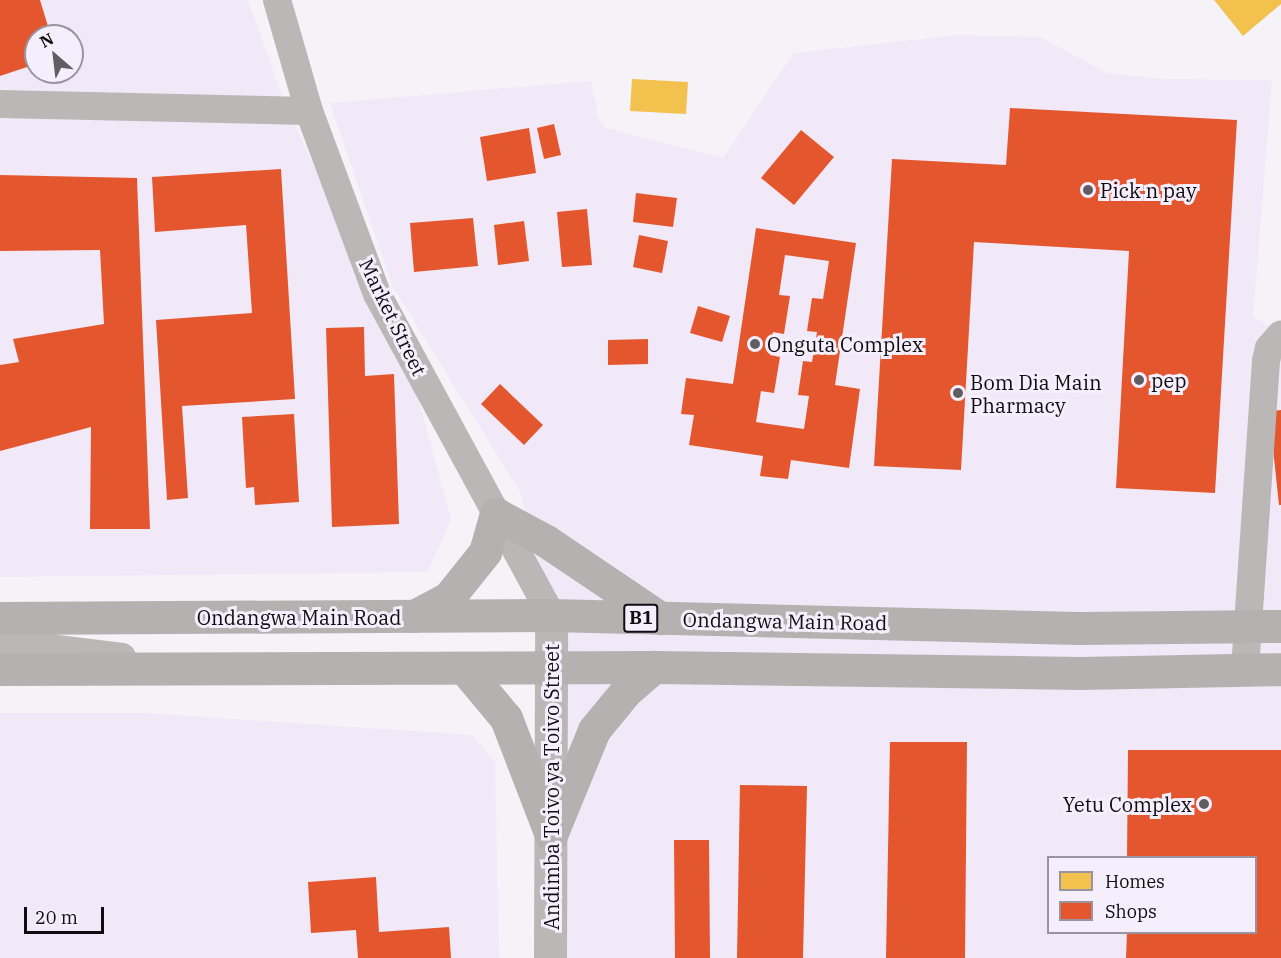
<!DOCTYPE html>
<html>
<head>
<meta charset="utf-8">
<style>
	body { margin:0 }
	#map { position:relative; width:1281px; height:958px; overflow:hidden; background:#f5f2f8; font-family:"IBM Plex Serif",serif }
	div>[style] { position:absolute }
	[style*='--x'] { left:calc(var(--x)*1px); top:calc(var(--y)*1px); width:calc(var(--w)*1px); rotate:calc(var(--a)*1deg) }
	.built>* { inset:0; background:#f1e9f7 }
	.homes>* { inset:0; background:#f2c14e }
	.shops>* { inset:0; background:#e4572e }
	.minor>* { height:28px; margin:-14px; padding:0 14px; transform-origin:14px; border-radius:14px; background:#bab8b7 }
	.tertiary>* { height:33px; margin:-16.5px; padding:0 16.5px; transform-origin:16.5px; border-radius:16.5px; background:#bab8b7 }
	.primary>* { height:33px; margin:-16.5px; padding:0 16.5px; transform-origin:16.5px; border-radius:16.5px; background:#b4b1b1 }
	.dots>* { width:16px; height:16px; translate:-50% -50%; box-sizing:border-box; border:3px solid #f5eefc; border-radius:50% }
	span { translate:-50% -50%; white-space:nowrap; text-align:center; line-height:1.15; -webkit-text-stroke:6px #f5eefc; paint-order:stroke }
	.shield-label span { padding:2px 4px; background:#f5eefc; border:2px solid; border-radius:4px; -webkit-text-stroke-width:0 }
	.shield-label { font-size:18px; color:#0f0d11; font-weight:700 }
	.poi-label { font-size:20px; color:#0f0d11 }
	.left { translate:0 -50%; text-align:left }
	.right { translate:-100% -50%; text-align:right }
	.street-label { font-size:20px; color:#0f0d11 }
	.legend { position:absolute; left:1047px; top:856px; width:210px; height:78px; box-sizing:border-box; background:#f5eefc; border:2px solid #99949e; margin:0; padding:8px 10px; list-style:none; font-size:18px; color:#0f0d11 }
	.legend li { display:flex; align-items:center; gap:12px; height:30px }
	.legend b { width:30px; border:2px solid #99949e }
	.north { position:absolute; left:24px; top:24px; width:60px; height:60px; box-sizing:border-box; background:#f5eefc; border:2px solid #99949e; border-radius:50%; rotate:332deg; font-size:16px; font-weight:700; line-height:24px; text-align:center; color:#0f0d11 }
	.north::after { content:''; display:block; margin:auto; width:21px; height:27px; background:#605d62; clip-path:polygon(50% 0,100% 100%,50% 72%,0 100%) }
	.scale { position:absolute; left:24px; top:907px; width:80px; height:27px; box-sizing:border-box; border:3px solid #0f0d11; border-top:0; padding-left:8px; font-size:18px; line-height:21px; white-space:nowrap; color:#0f0d11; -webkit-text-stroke:4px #f5eefc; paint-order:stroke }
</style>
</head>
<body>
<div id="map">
	<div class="built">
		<div style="clip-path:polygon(evenodd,0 0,248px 0,280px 91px,419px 402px,451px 519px,428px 572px,0 577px,0 0,36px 36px,72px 36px,72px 72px,36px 72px,36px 36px)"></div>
		<div style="clip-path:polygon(evenodd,959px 35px,1040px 37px,1107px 73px,1163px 79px,1272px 80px,1253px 317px,1281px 331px,1281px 958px,550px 958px,551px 615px,520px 492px,393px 287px,330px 103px,591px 81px,599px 120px,606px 128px,723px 158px,794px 53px,959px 35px,1048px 858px,1256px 858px,1256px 932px,1048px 932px,1048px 858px)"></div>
		<div style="clip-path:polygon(0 713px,146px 713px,472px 735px,495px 762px,499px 958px,0 958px)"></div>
	</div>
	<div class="homes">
		<div style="clip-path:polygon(1214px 0,1281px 0,1281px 4px,1243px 36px)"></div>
		<div style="clip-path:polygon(632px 79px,688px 82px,686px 114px,630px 111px)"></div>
	</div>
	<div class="shops">
		<div style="clip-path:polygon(0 0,40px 0,51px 36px,36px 36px,36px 64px,0 76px)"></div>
		<div style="clip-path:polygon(1010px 108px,1237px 120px,1215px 493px,1116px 488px,1129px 251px,974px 242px,961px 470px,874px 466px,892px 159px,1006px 165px)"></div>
		<div style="clip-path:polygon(554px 124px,561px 155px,544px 159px,537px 128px)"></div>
		<div style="clip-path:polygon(529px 128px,536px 173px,487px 181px,480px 137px)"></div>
		<div style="clip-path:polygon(801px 130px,834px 157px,794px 205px,761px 178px)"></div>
		<div style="clip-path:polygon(281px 169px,295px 399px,182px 406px,188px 498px,167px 500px,156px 320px,252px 313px,246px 225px,155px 232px,152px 177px)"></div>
		<div style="clip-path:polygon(0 175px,137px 178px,150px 529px,90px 529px,91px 427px,0 451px,0 365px,19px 362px,13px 339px,104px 324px,100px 250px,0 251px)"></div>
		<div style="clip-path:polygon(636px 193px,677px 198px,673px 227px,633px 222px)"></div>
		<div style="clip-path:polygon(587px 209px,592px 265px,562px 267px,557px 212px)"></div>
		<div style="clip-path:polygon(473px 218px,478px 266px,414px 272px,410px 223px)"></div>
		<div style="clip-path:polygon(524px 221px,529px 261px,498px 265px,494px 225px)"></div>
		<div style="clip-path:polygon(evenodd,756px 228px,856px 243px,835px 385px,860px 389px,849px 468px,791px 460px,788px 479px,760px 476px,763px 456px,689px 445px,694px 415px,681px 414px,686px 378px,733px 384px,756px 228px,785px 255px,829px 261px,823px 299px,812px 298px,807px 331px,817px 332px,812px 362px,803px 361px,798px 395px,809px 396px,804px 429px,756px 422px,761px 391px,774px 393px,780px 357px,770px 355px,773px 332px,784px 334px,790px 296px,779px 295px,785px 255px)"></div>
		<div style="clip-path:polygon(639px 235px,668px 241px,662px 273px,633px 267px)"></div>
		<div style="clip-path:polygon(698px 306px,730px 316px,722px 342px,690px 333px)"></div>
		<div style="clip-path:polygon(364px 327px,365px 376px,394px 374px,399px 524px,332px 527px,326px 328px)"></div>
		<div style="clip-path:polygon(648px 339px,648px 364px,608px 365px,608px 340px)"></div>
		<div style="clip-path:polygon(500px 384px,543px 425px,524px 445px,481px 404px)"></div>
		<div style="clip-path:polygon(1281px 410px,1281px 505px,1279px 505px,1269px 411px)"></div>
		<div style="clip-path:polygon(294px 414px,299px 502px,255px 505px,254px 487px,246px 488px,242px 417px)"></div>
		<div style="clip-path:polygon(890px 742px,967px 742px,965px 958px,886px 958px)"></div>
		<div style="clip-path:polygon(1128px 750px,1281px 750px,1281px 958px,1126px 958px,1127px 932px,1256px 932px,1256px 858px,1127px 858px)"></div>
		<div style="clip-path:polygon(740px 785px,807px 786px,803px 958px,737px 958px)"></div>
		<div style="clip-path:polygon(674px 840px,709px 840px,710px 958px,675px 958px)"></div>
		<div style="clip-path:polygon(376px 877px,379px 932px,449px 927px,451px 958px,358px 958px,356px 930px,311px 933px,308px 882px)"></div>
	</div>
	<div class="minor">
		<div style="--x:277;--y:0;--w:116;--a:73.9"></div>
		<div style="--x:309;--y:111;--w:195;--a:69.6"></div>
		<div style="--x:377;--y:294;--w:365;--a:61.5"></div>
		<div style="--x:0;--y:104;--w:309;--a:1.3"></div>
		<div style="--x:0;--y:642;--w:123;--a:7"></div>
		<div style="--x:1245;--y:669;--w:309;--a:-86.1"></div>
		<div style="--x:1266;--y:361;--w:13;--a:-77"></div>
		<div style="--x:1269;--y:348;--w:18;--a:-49"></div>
	</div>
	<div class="tertiary">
		<div style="--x:550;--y:958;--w:343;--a:-89.8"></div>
	</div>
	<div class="primary">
		<div style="--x:414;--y:616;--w:40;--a:-28"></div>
		<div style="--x:449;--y:597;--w:58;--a:-51.3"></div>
		<div style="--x:485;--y:552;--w:40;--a:-74"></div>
		<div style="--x:496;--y:514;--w:57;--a:28.4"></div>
		<div style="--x:546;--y:541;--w:138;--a:34"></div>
		<div style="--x:0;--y:618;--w:551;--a:-0.31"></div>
		<div style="--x:551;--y:615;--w:528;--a:1.41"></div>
		<div style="--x:1079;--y:628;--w:202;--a:-0.6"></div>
		<div style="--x:464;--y:668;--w:65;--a:50"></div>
		<div style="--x:506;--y:718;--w:125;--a:69"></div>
		<div style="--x:0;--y:669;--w:654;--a:-0.18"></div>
		<div style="--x:654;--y:667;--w:426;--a:0.8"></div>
		<div style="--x:1080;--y:673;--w:201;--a:-1.1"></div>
		<div style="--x:551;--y:835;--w:113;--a:-67.7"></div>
		<div style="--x:594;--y:730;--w:50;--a:-50.6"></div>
		<div style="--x:626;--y:691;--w:37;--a:-41"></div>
	</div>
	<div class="dots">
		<div style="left:1088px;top:190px;background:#605d62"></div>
		<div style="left:755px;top:344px;background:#605d62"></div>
		<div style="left:1139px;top:380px;background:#605d62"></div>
		<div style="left:958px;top:393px;background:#605d62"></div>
		<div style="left:1204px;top:804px;background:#605d62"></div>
	</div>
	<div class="shield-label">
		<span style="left:641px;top:618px">B1</span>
	</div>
	<div class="poi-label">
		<span class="left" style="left:1100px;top:190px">Pick n pay</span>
		<span class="left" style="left:767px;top:344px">Onguta Complex</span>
		<span class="left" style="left:1151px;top:380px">pep</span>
		<span class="left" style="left:970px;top:394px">Bom Dia Main<br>Pharmacy</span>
		<span class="right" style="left:1192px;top:804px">Yetu Complex</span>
	</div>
	<div class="street-label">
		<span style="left:393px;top:317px;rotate:64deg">Market Street</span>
		<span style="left:299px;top:617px">Ondangwa Main Road</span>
		<span style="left:785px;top:621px;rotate:1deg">Ondangwa Main Road</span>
		<span style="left:551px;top:787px;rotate:-90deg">Andimba Toivo ya Toivo Street</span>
	</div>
	<ul class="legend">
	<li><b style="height:16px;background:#f2c14e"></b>Homes</li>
	<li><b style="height:16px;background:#e4572e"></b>Shops</li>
	</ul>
	<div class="north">N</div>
	<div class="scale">20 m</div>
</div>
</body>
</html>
